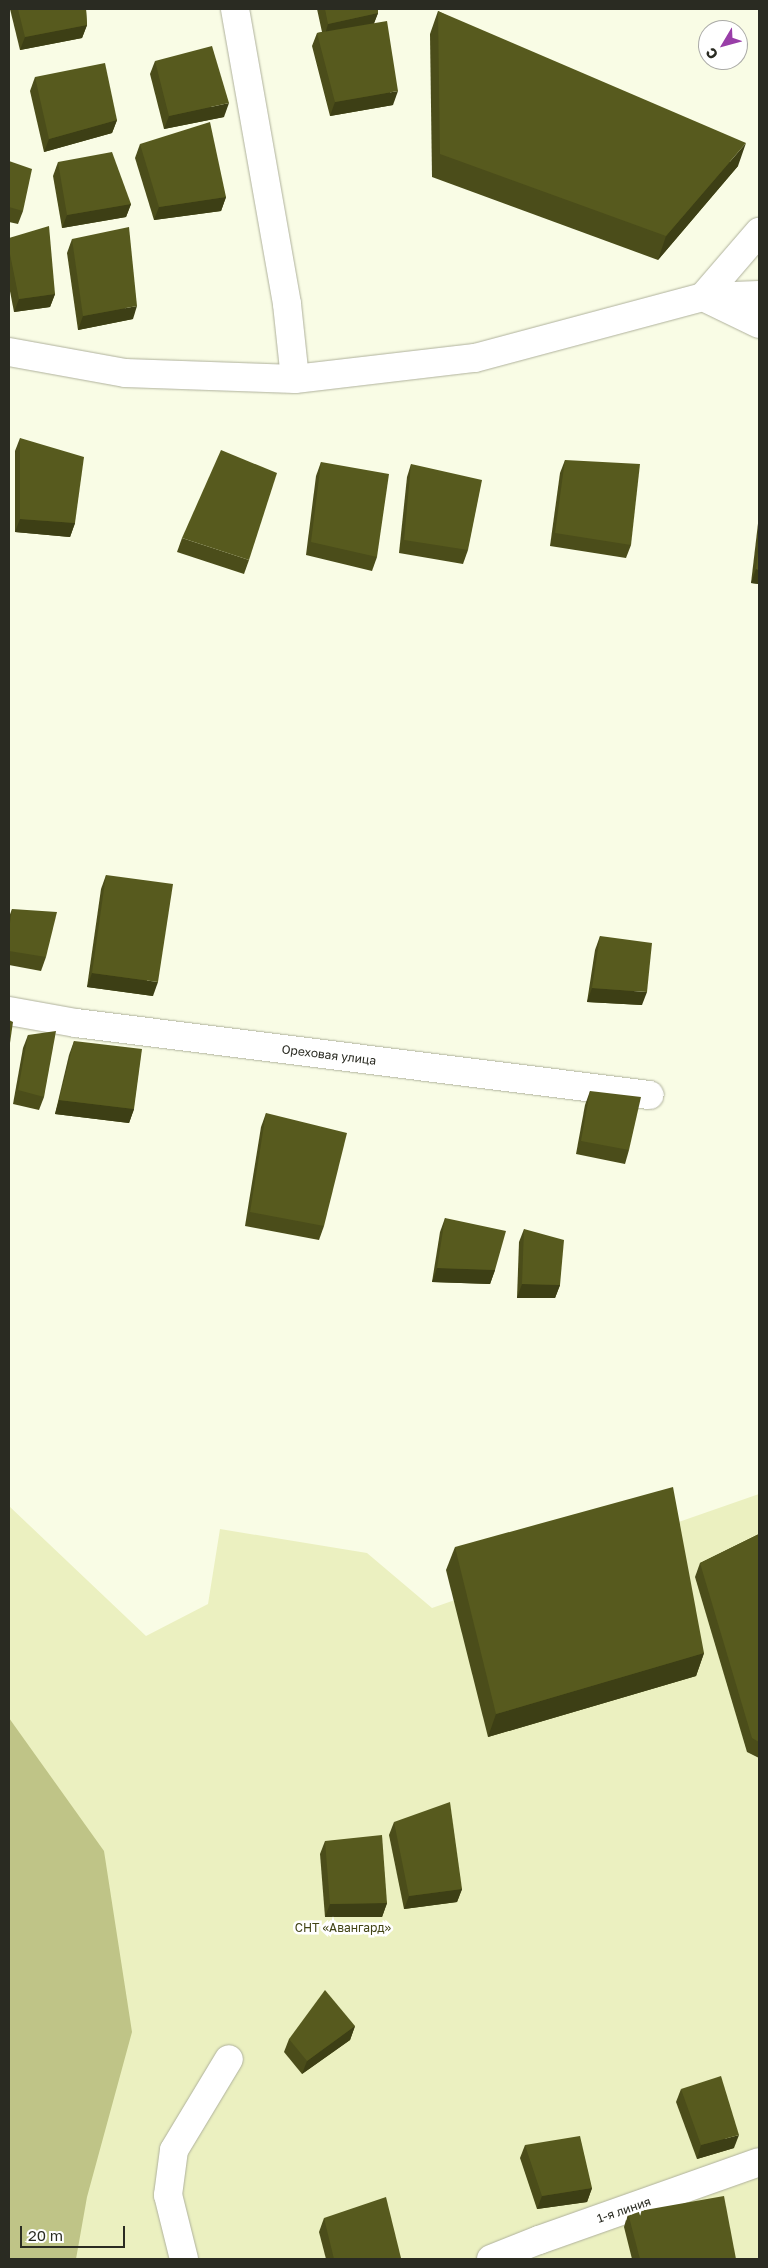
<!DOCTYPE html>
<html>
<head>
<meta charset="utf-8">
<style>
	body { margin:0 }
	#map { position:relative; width:768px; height:2268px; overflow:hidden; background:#f9fce5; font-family:"Golos Text",sans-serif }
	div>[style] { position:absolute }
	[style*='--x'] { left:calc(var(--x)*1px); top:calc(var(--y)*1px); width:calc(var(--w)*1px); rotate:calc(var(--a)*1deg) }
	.green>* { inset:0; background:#ebf0c0 }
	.water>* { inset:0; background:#bfc487 }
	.roads { filter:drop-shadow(0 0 1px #afb19c) drop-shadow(0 0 1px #afb19c) }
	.minor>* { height:28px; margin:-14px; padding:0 14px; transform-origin:14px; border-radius:14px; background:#fff }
	.wall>* { inset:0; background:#4b4d1a }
	.shaded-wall>* { inset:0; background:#3d3f15 }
	.building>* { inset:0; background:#575a1e }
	span { translate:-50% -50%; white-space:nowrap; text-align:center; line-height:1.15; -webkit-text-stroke:5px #fff; paint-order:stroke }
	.street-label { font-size:12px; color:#2a2b22 }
	.park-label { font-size:12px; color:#424516 }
	.frame { position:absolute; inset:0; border:10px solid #2a2b22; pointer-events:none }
	.north { position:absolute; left:698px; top:20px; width:50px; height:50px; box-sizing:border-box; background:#fff; border:1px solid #aaaaa7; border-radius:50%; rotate:233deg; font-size:14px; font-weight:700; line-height:20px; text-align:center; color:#2a2b22 }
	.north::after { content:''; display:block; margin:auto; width:18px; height:22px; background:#993ea8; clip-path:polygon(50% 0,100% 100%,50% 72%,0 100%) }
	.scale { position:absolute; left:20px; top:2226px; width:105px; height:22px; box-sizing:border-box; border:2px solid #2a2b22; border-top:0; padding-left:6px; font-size:15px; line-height:18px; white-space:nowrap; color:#2a2b22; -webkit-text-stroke:4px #fff; paint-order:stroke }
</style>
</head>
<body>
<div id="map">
	<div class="green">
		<div style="clip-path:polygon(759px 1494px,759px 2259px,9px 2259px,9px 1506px,146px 1636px,208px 1604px,220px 1529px,367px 1553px,432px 1608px)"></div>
	</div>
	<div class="water">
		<div style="clip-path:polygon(9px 1718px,104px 1851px,132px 2032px,87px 2197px,76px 2259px,9px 2259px)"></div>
	</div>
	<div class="roads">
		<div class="minor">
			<div style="--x:235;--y:9;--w:300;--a:80"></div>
			<div style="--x:287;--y:304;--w:75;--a:83.9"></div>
			<div style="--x:703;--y:297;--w:86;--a:-49.3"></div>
			<div style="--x:707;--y:297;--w:52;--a:-2.2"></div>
			<div style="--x:9;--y:352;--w:118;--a:10.3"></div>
			<div style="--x:125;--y:373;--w:170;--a:2"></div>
			<div style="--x:295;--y:379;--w:181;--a:-6.7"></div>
			<div style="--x:475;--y:358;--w:236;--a:-15"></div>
			<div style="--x:703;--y:297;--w:62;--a:25.7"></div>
			<div style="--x:9;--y:1011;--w:68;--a:10.2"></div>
			<div style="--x:76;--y:1023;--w:578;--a:7.16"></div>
			<div style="--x:184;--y:2259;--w:66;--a:-104"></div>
			<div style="--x:168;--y:2195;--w:45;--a:-82.4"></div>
			<div style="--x:174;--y:2150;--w:106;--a:-58.9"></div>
			<div style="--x:491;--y:2259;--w:52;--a:-21.6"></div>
			<div style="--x:539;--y:2240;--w:233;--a:-19.5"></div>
		</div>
	</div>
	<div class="wall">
		<div style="clip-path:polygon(10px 9px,86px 9px,87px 25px,82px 38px,20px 50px)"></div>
		<div style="clip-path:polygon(317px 9px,378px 9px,378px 13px,374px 23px,393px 105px,330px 116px,312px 46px,317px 33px,322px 32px)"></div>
		<div style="clip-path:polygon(438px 11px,738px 166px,658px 260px,432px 177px,430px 34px)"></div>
		<div style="clip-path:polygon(155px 61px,224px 117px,164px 129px,150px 74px)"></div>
		<div style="clip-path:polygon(35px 77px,117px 120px,112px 133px,44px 152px,30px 91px)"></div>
		<div style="clip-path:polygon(140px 144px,226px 197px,221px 211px,154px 220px,135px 158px)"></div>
		<div style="clip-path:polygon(9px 161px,23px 211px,18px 224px,9px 222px)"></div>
		<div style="clip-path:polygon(58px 162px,131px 204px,126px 217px,62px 228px,53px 176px)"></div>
		<div style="clip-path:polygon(9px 238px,55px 294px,50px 307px,14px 312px,9px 286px)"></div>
		<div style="clip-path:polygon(72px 239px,133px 319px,78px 330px,67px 253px)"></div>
		<div style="clip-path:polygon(20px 438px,75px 523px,70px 537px,15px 532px,15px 451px)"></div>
		<div style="clip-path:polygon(565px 460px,631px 545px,626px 558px,550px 546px,560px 473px)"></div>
		<div style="clip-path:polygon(321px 462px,377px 557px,372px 571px,306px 555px,316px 476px)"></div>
		<div style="clip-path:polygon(411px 464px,468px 550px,463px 564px,399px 553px,407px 477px)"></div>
		<div style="clip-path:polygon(759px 515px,759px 584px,751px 583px)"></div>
		<div style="clip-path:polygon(182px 538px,249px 560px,244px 574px,177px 552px)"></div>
		<div style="clip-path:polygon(106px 875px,153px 996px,87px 987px,101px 889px)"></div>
		<div style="clip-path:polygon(12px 909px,46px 957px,41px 971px,9px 965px,9px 917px)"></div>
		<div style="clip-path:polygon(600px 936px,642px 1005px,587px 1002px,595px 950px)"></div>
		<div style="clip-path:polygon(28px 1035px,44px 1097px,39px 1110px,13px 1104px,23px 1048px)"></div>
		<div style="clip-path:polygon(74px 1041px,134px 1109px,129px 1123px,55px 1114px,69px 1055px)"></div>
		<div style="clip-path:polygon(590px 1091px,629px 1150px,625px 1164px,576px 1154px,585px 1105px)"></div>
		<div style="clip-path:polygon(266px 1113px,324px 1226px,319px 1240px,245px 1226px,261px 1127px)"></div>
		<div style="clip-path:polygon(445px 1218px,495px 1270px,490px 1284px,432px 1282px,440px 1232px)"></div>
		<div style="clip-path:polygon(524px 1229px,560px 1285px,555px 1298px,517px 1298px,519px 1242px)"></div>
		<div style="clip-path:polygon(759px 1534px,759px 1758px,747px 1752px,695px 1577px,700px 1563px)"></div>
		<div style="clip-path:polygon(455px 1547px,704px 1653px,696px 1676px,488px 1737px,446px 1570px)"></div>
		<div style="clip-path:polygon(394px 1822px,462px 1889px,457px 1902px,404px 1909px,389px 1835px)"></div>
		<div style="clip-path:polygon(325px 1841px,387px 1903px,382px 1917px,325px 1917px,320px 1854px)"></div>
		<div style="clip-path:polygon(355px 2026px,350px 2040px,302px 2074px,284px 2052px,289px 2039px)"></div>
		<div style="clip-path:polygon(681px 2089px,734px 2148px,697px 2159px,676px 2102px)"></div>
		<div style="clip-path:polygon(525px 2145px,592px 2188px,587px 2202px,537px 2209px,520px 2158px)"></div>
		<div style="clip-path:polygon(628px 2213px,736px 2259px,632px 2259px,624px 2227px)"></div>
		<div style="clip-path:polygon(324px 2218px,401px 2259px,326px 2259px,319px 2232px)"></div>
	</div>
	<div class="shaded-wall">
		<div style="clip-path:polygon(378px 13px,373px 26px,324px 38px,328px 24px)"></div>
		<div style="clip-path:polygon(87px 25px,82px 38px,20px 50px,25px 37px)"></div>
		<div style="clip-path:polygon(398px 91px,393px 105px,330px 116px,335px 102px)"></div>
		<div style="clip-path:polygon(229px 103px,224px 117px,164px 129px,169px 116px)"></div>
		<div style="clip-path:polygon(117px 120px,112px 133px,44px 152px,49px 139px)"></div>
		<div style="clip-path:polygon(746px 143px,738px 166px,658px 260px,666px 236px)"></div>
		<div style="clip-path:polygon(226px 197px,221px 211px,154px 220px,159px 207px)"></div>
		<div style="clip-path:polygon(131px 204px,126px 217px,62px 228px,67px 215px)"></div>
		<div style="clip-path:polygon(55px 294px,50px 307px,14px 312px,19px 299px)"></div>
		<div style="clip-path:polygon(137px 306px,133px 319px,78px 330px,83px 316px)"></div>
		<div style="clip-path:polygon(20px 519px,75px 523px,70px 537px,15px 532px)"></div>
		<div style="clip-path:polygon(756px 569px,759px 570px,759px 584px,751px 583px)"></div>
		<div style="clip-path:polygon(92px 973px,158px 982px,153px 996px,87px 987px)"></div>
		<div style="clip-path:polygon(592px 988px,647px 992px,642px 1005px,587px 1002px)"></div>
		<div style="clip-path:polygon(59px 1100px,134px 1109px,129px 1123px,55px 1114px)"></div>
		<div style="clip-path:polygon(437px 1268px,495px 1270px,490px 1284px,432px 1282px)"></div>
		<div style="clip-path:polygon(522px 1284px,560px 1285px,555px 1298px,517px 1298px)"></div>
		<div style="clip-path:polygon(704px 1653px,696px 1676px,488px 1737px,496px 1714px)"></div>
		<div style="clip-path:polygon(462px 1889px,457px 1902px,404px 1909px,409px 1896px)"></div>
		<div style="clip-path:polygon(387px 1903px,382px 1917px,325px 1917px,330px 1904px)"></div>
		<div style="clip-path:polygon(355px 2026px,350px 2040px,302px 2074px,307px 2061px)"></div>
		<div style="clip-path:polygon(739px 2135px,734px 2148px,697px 2159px,701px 2145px)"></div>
		<div style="clip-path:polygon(592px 2188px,587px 2202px,537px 2209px,542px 2196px)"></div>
	</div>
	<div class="building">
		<div style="clip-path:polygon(18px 9px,86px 9px,87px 25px,25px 37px)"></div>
		<div style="clip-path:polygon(325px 9px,378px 9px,378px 13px,328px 24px)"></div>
		<div style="clip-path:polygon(438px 11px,746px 143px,666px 236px,440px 154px)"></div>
		<div style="clip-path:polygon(387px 21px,398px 91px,335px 102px,317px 33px)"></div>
		<div style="clip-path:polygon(212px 46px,229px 103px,169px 116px,155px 61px)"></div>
		<div style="clip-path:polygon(105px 63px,117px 120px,49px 139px,35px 77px)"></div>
		<div style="clip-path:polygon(210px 122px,226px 197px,159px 207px,140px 144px)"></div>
		<div style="clip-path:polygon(112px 152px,131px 204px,67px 215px,58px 162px)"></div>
		<div style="clip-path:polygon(9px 161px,32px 169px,23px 211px,9px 207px)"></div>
		<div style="clip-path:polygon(49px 226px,55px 294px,19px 299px,9px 249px,9px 238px)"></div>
		<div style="clip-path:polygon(129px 227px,137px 306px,83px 316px,72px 239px)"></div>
		<div style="clip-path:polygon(20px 438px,84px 457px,75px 523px,20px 519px)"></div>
		<div style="clip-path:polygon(221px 450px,277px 473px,249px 560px,182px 538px)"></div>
		<div style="clip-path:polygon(565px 460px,640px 464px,631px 545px,555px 533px)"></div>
		<div style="clip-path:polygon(321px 462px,389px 474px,377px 557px,311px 542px)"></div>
		<div style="clip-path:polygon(411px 464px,482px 480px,468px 550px,404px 540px)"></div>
		<div style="clip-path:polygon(759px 542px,759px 570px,756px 569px)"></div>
		<div style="clip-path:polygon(106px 875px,173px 884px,158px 982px,92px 973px)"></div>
		<div style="clip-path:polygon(12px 909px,57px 912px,46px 957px,9px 951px,9px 930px)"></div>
		<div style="clip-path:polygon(600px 936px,652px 943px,647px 992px,592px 988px)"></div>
		<div style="clip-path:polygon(9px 1020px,13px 1022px,9px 1050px)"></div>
		<div style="clip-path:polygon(56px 1031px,44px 1097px,18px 1090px,28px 1035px)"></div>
		<div style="clip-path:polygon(74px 1041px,142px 1049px,134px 1109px,59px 1100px)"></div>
		<div style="clip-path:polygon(590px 1091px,641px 1097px,629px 1150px,581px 1141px)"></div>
		<div style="clip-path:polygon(266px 1113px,347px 1133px,324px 1226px,250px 1212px)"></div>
		<div style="clip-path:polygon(445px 1218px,506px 1231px,495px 1270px,437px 1268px)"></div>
		<div style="clip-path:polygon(524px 1229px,564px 1240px,560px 1285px,522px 1284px)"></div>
		<div style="clip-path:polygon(673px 1487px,704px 1653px,496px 1714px,455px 1547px)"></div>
		<div style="clip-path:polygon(759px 1534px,759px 1742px,752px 1738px,700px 1563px)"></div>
		<div style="clip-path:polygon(450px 1802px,462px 1889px,409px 1896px,394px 1822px)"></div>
		<div style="clip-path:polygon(382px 1835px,387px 1903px,330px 1904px,325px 1841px)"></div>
		<div style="clip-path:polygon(325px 1990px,355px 2026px,307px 2061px,289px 2039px)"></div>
		<div style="clip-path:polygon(721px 2076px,739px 2135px,701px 2145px,681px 2089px)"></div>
		<div style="clip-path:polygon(580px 2136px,592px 2188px,542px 2196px,525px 2145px)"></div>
		<div style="clip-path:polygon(724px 2196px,736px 2259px,640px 2259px,628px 2213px)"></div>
		<div style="clip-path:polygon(386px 2197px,401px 2258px,397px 2259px,334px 2259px,324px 2218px)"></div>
	</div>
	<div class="street-label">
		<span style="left:329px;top:1055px;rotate:7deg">Ореховая улица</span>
		<span style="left:624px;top:2210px;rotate:-19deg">1-я линия</span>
	</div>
	<div class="park-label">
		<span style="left:343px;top:1928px">СНТ «Авангард»</span>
	</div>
	<div class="frame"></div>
	<div class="north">С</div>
	<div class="scale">20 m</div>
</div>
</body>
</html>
